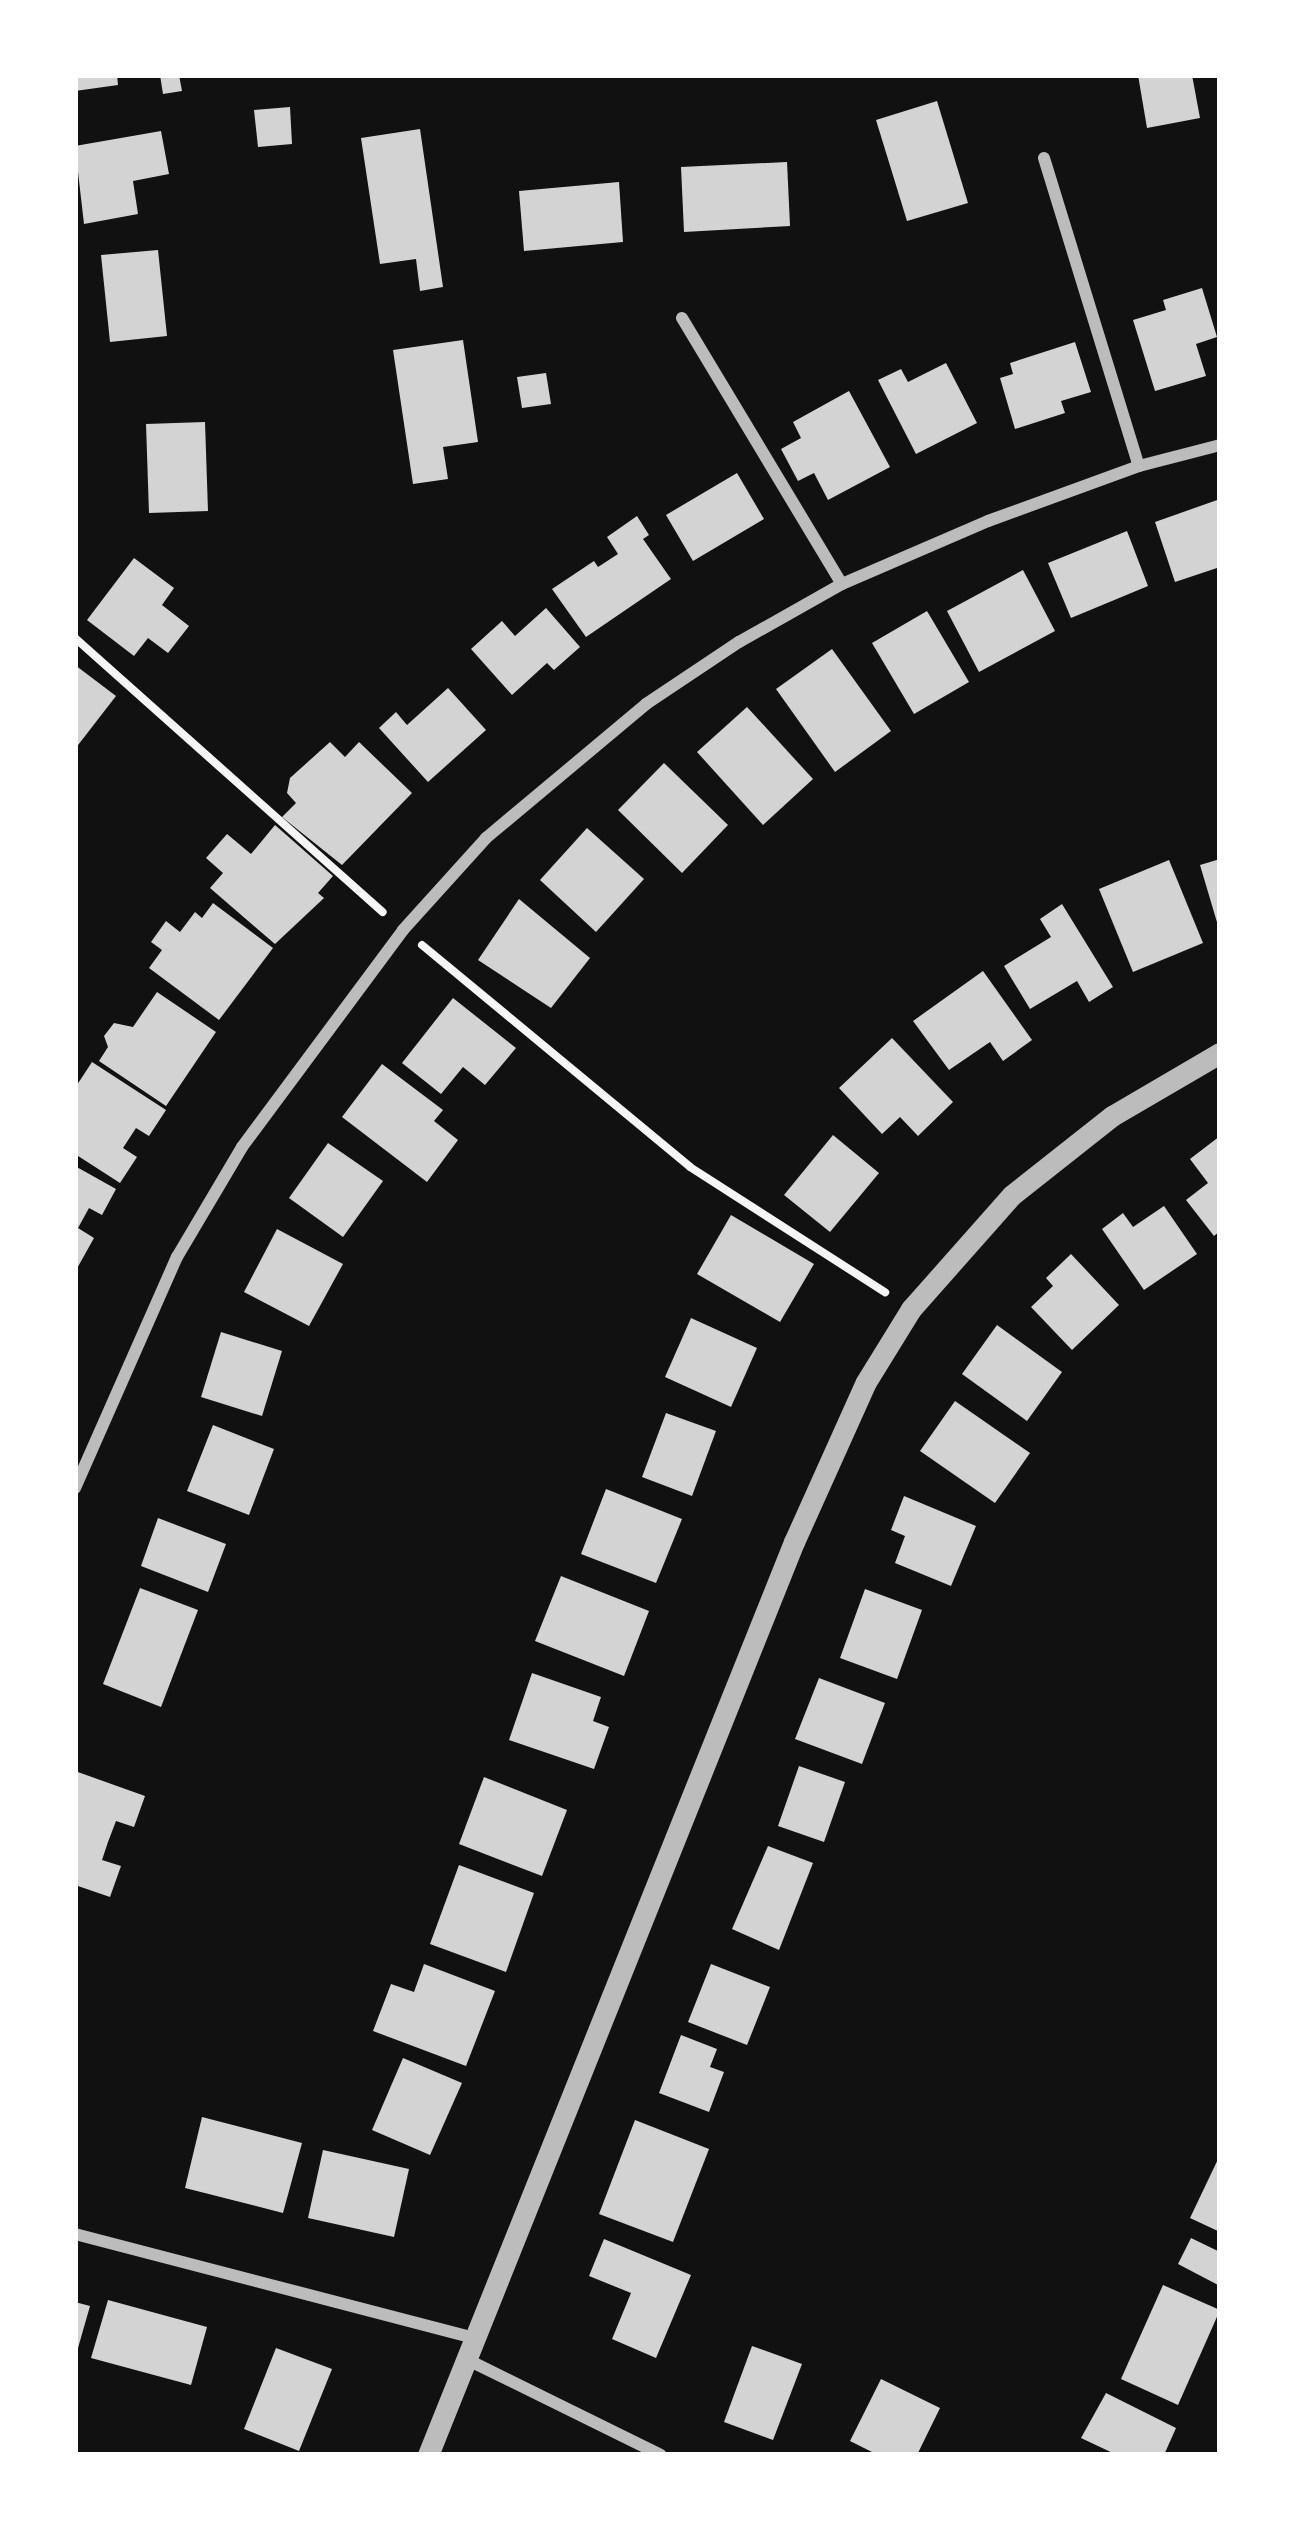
<!DOCTYPE html>
<html>
<head>
<meta charset="utf-8">
<style>
	body { margin:0 }
	#map { position:relative; width:1295px; height:2530px; overflow:hidden; background:#111; font-family:Ubuntu,sans-serif }
	div>[style] { position:absolute }
	[style*='--x'] { left:calc(var(--x)*1px); top:calc(var(--y)*1px); width:calc(var(--w)*1px); rotate:calc(var(--a)*1deg) }
	.building>* { inset:0; background:#d3d3d3 }
	.path>* { height:8px; margin:-4px; padding:0 4px; transform-origin:4px; border-radius:4px; background:#f5f5f5 }
	.minor>* { height:12px; margin:-6px; padding:0 6px; transform-origin:6px; border-radius:6px; background:#bcbcbc }
	.tertiary>* { height:21px; margin:-10.5px; padding:0 10.5px; transform-origin:10.5px; border-radius:10.5px; background:#bcbcbc }
	span { translate:-50% -50%; white-space:nowrap; text-align:center; line-height:1.15; -webkit-text-stroke:12px #fff; paint-order:stroke }
	.frame { position:absolute; inset:0; border:78px solid #fff; pointer-events:none }
</style>
</head>
<body>
<div id="map">
	<div class="building">
		<div style="clip-path:polygon(75px 75px,117px 75px,118px 85px,75px 91px)"></div>
		<div style="clip-path:polygon(160px 75px,179px 75px,182px 91px,163px 94px)"></div>
		<div style="clip-path:polygon(1138px 75px,1192px 75px,1200px 118px,1147px 128px)"></div>
		<div style="clip-path:polygon(937px 101px,968px 203px,907px 221px,876px 120px)"></div>
		<div style="clip-path:polygon(290px 107px,292px 144px,258px 147px,254px 110px)"></div>
		<div style="clip-path:polygon(420px 129px,443px 287px,420px 291px,416px 259px,380px 264px,361px 138px)"></div>
		<div style="clip-path:polygon(161px 131px,169px 174px,133px 181px,138px 214px,84px 224px,75px 146px)"></div>
		<div style="clip-path:polygon(787px 162px,790px 226px,684px 232px,681px 167px)"></div>
		<div style="clip-path:polygon(619px 182px,623px 242px,524px 251px,519px 191px)"></div>
		<div style="clip-path:polygon(158px 250px,167px 336px,110px 342px,101px 255px)"></div>
		<div style="clip-path:polygon(1202px 288px,1217px 337px,1196px 344px,1206px 376px,1155px 391px,1133px 320px,1166px 310px,1163px 300px)"></div>
		<div style="clip-path:polygon(463px 340px,478px 442px,443px 447px,448px 479px,413px 484px,393px 350px)"></div>
		<div style="clip-path:polygon(1075px 342px,1091px 392px,1061px 401px,1065px 413px,1015px 429px,1000px 378px,1013px 374px,1010px 363px)"></div>
		<div style="clip-path:polygon(946px 363px,977px 423px,916px 454px,878px 380px,901px 369px,908px 382px)"></div>
		<div style="clip-path:polygon(546px 373px,551px 404px,522px 408px,517px 377px)"></div>
		<div style="clip-path:polygon(849px 391px,890px 467px,828px 500px,814px 473px,798px 481px,781px 449px,801px 438px,793px 422px)"></div>
		<div style="clip-path:polygon(205px 422px,208px 511px,149px 513px,146px 424px)"></div>
		<div style="clip-path:polygon(737px 473px,764px 519px,693px 561px,666px 515px)"></div>
		<div style="clip-path:polygon(1220px 499px,1220px 567px,1175px 582px,1155px 522px)"></div>
		<div style="clip-path:polygon(637px 516px,649px 535px,643px 539px,671px 579px,586px 637px,552px 589px,594px 561px,598px 567px,618px 554px,607px 537px)"></div>
		<div style="clip-path:polygon(1127px 531px,1148px 586px,1071px 618px,1048px 563px)"></div>
		<div style="clip-path:polygon(134px 558px,174px 588px,162px 605px,189px 626px,168px 653px,148px 638px,134px 656px,87px 620px)"></div>
		<div style="clip-path:polygon(1023px 570px,1055px 631px,979px 672px,947px 611px)"></div>
		<div style="clip-path:polygon(546px 608px,580px 647px,554px 670px,547px 663px,512px 695px,471px 649px,502px 621px,515px 636px)"></div>
		<div style="clip-path:polygon(927px 611px,969px 682px,914px 714px,872px 643px)"></div>
		<div style="clip-path:polygon(832px 649px,891px 731px,835px 772px,776px 689px)"></div>
		<div style="clip-path:polygon(75px 665px,116px 696px,75px 749px)"></div>
		<div style="clip-path:polygon(448px 688px,486px 730px,428px 782px,379px 728px,396px 712px,407px 725px)"></div>
		<div style="clip-path:polygon(747px 707px,813px 779px,763px 825px,697px 752px)"></div>
		<div style="clip-path:polygon(330px 742px,345px 757px,359px 742px,412px 793px,342px 865px,282px 817px,296px 803px,287px 793px,290px 778px)"></div>
		<div style="clip-path:polygon(664px 763px,728px 825px,682px 873px,618px 810px)"></div>
		<div style="clip-path:polygon(275px 825px,333px 876px,318px 893px,324px 898px,275px 944px,210px 888px,223px 873px,206px 858px,227px 834px,251px 854px)"></div>
		<div style="clip-path:polygon(587px 828px,644px 879px,596px 932px,540px 880px)"></div>
		<div style="clip-path:polygon(1220px 859px,1220px 929px,1219px 929px,1200px 865px)"></div>
		<div style="clip-path:polygon(1169px 860px,1203px 943px,1133px 972px,1099px 889px)"></div>
		<div style="clip-path:polygon(519px 899px,590px 958px,551px 1008px,478px 960px)"></div>
		<div style="clip-path:polygon(213px 903px,273px 948px,219px 1020px,149px 968px,162px 950px,151px 942px,166px 921px,180px 932px,195px 912px,202px 918px)"></div>
		<div style="clip-path:polygon(1062px 904px,1113px 987px,1089px 1002px,1077px 981px,1030px 1009px,1004px 966px,1051px 937px,1040px 919px)"></div>
		<div style="clip-path:polygon(983px 971px,1032px 1040px,1003px 1061px,990px 1042px,949px 1070px,913px 1021px)"></div>
		<div style="clip-path:polygon(157px 992px,216px 1032px,166px 1106px,99px 1061px,108px 1047px,104px 1036px,114px 1023px,133px 1027px)"></div>
		<div style="clip-path:polygon(453px 998px,516px 1048px,485px 1085px,463px 1067px,441px 1094px,402px 1063px)"></div>
		<div style="clip-path:polygon(892px 1038px,953px 1102px,918px 1136px,900px 1117px,882px 1134px,839px 1088px)"></div>
		<div style="clip-path:polygon(92px 1062px,166px 1110px,149px 1136px,136px 1128px,123px 1148px,137px 1157px,120px 1183px,75px 1154px,75px 1088px)"></div>
		<div style="clip-path:polygon(382px 1064px,443px 1110px,434px 1121px,458px 1140px,427px 1182px,342px 1117px)"></div>
		<div style="clip-path:polygon(833px 1135px,879px 1173px,830px 1232px,784px 1195px)"></div>
		<div style="clip-path:polygon(1220px 1136px,1220px 1231px,1214px 1236px,1186px 1200px,1208px 1183px,1190px 1159px)"></div>
		<div style="clip-path:polygon(328px 1143px,383px 1181px,343px 1237px,289px 1198px)"></div>
		<div style="clip-path:polygon(75px 1166px,116px 1189px,102px 1215px,89px 1208px,78px 1228px,94px 1238px,75px 1272px)"></div>
		<div style="clip-path:polygon(1164px 1206px,1197px 1254px,1144px 1290px,1102px 1229px,1123px 1213px,1133px 1227px)"></div>
		<div style="clip-path:polygon(731px 1215px,814px 1264px,780px 1322px,697px 1274px)"></div>
		<div style="clip-path:polygon(277px 1229px,343px 1264px,309px 1326px,244px 1292px)"></div>
		<div style="clip-path:polygon(1071px 1254px,1119px 1305px,1072px 1350px,1031px 1307px,1053px 1286px,1046px 1278px)"></div>
		<div style="clip-path:polygon(691px 1318px,757px 1348px,731px 1407px,665px 1377px)"></div>
		<div style="clip-path:polygon(997px 1325px,1062px 1372px,1027px 1421px,962px 1374px)"></div>
		<div style="clip-path:polygon(221px 1332px,282px 1351px,262px 1416px,201px 1397px)"></div>
		<div style="clip-path:polygon(955px 1401px,1030px 1453px,995px 1503px,920px 1451px)"></div>
		<div style="clip-path:polygon(666px 1413px,716px 1431px,692px 1496px,642px 1477px)"></div>
		<div style="clip-path:polygon(213px 1425px,274px 1449px,249px 1515px,187px 1491px)"></div>
		<div style="clip-path:polygon(606px 1489px,682px 1519px,656px 1583px,581px 1554px)"></div>
		<div style="clip-path:polygon(904px 1496px,976px 1526px,951px 1586px,895px 1563px,905px 1536px,891px 1530px)"></div>
		<div style="clip-path:polygon(158px 1518px,226px 1544px,208px 1592px,141px 1566px)"></div>
		<div style="clip-path:polygon(561px 1576px,649px 1611px,624px 1676px,535px 1641px)"></div>
		<div style="clip-path:polygon(140px 1588px,198px 1610px,161px 1707px,103px 1684px)"></div>
		<div style="clip-path:polygon(865px 1589px,922px 1610px,897px 1679px,840px 1658px)"></div>
		<div style="clip-path:polygon(532px 1673px,601px 1697px,593px 1721px,609px 1727px,594px 1769px,509px 1740px)"></div>
		<div style="clip-path:polygon(819px 1678px,885px 1703px,862px 1764px,795px 1739px)"></div>
		<div style="clip-path:polygon(799px 1766px,845px 1782px,824px 1842px,778px 1826px)"></div>
		<div style="clip-path:polygon(75px 1771px,145px 1796px,134px 1827px,116px 1821px,108px 1842px,102px 1860px,121px 1866px,110px 1897px,75px 1885px)"></div>
		<div style="clip-path:polygon(484px 1777px,567px 1810px,542px 1876px,459px 1844px)"></div>
		<div style="clip-path:polygon(768px 1846px,813px 1863px,779px 1950px,732px 1929px)"></div>
		<div style="clip-path:polygon(459px 1865px,534px 1893px,506px 1972px,430px 1944px)"></div>
		<div style="clip-path:polygon(424px 1964px,495px 1991px,466px 2066px,373px 2031px,391px 1984px,414px 1992px)"></div>
		<div style="clip-path:polygon(711px 1964px,770px 1987px,747px 2045px,688px 2022px)"></div>
		<div style="clip-path:polygon(681px 2035px,717px 2049px,710px 2067px,724px 2072px,709px 2112px,659px 2093px)"></div>
		<div style="clip-path:polygon(403px 2058px,462px 2083px,430px 2155px,372px 2130px)"></div>
		<div style="clip-path:polygon(202px 2117px,302px 2143px,283px 2213px,185px 2188px)"></div>
		<div style="clip-path:polygon(635px 2120px,709px 2149px,673px 2242px,599px 2214px)"></div>
		<div style="clip-path:polygon(323px 2150px,409px 2169px,394px 2237px,308px 2218px)"></div>
		<div style="clip-path:polygon(1220px 2155px,1220px 2232px,1190px 2218px)"></div>
		<div style="clip-path:polygon(1191px 2238px,1220px 2252px,1220px 2286px,1178px 2264px)"></div>
		<div style="clip-path:polygon(604px 2239px,691px 2275px,656px 2358px,612px 2339px,631px 2293px,589px 2276px)"></div>
		<div style="clip-path:polygon(1163px 2285px,1220px 2310px,1178px 2405px,1121px 2379px)"></div>
		<div style="clip-path:polygon(108px 2300px,207px 2327px,191px 2385px,91px 2358px)"></div>
		<div style="clip-path:polygon(75px 2302px,90px 2306px,76px 2355px,75px 2355px)"></div>
		<div style="clip-path:polygon(752px 2346px,802px 2364px,773px 2440px,724px 2422px)"></div>
		<div style="clip-path:polygon(276px 2348px,332px 2369px,299px 2451px,244px 2429px)"></div>
		<div style="clip-path:polygon(881px 2379px,940px 2408px,917px 2455px,878px 2455px,850px 2441px)"></div>
		<div style="clip-path:polygon(1106px 2393px,1176px 2428px,1164px 2455px,1117px 2455px,1081px 2438px)"></div>
	</div>
	<div class="path">
		<div style="--x:75;--y:638;--w:412;--a:41.7"></div>
		<div style="--x:422;--y:945;--w:348;--a:39.6"></div>
		<div style="--x:690;--y:1167;--w:232;--a:32.7"></div>
	</div>
	<div class="minor">
		<div style="--x:1044;--y:158;--w:322;--a:72.9"></div>
		<div style="--x:682;--y:318;--w:310;--a:59"></div>
		<div style="--x:75;--y:1488;--w:253;--a:-66.2"></div>
		<div style="--x:177;--y:1257;--w:128;--a:-59.4"></div>
		<div style="--x:242;--y:1147;--w:270;--a:-53.4"></div>
		<div style="--x:403;--y:930;--w:124;--a:-47.9"></div>
		<div style="--x:486;--y:838;--w:209;--a:-39.9"></div>
		<div style="--x:646;--y:704;--w:112;--a:-33.7"></div>
		<div style="--x:739;--y:642;--w:118;--a:-29.4"></div>
		<div style="--x:842;--y:584;--w:159;--a:-23.3"></div>
		<div style="--x:988;--y:521;--w:161;--a:-20"></div>
		<div style="--x:1139;--y:466;--w:84;--a:-14.5"></div>
		<div style="--x:75;--y:2234;--w:413;--a:14.6"></div>
		<div style="--x:466;--y:2359;--w:217;--a:26.2"></div>
	</div>
	<div class="tertiary">
		<div style="--x:428;--y:2455;--w:984;--a:-68.16"></div>
		<div style="--x:794;--y:1542;--w:175;--a:-65.8"></div>
		<div style="--x:866;--y:1382;--w:86;--a:-58.3"></div>
		<div style="--x:911;--y:1309;--w:152;--a:-48.5"></div>
		<div style="--x:1012;--y:1195;--w:127;--a:-38.3"></div>
		<div style="--x:1112;--y:1116;--w:125;--a:-30.3"></div>
	</div>
	<div class="frame"></div>
</div>
</body>
</html>
